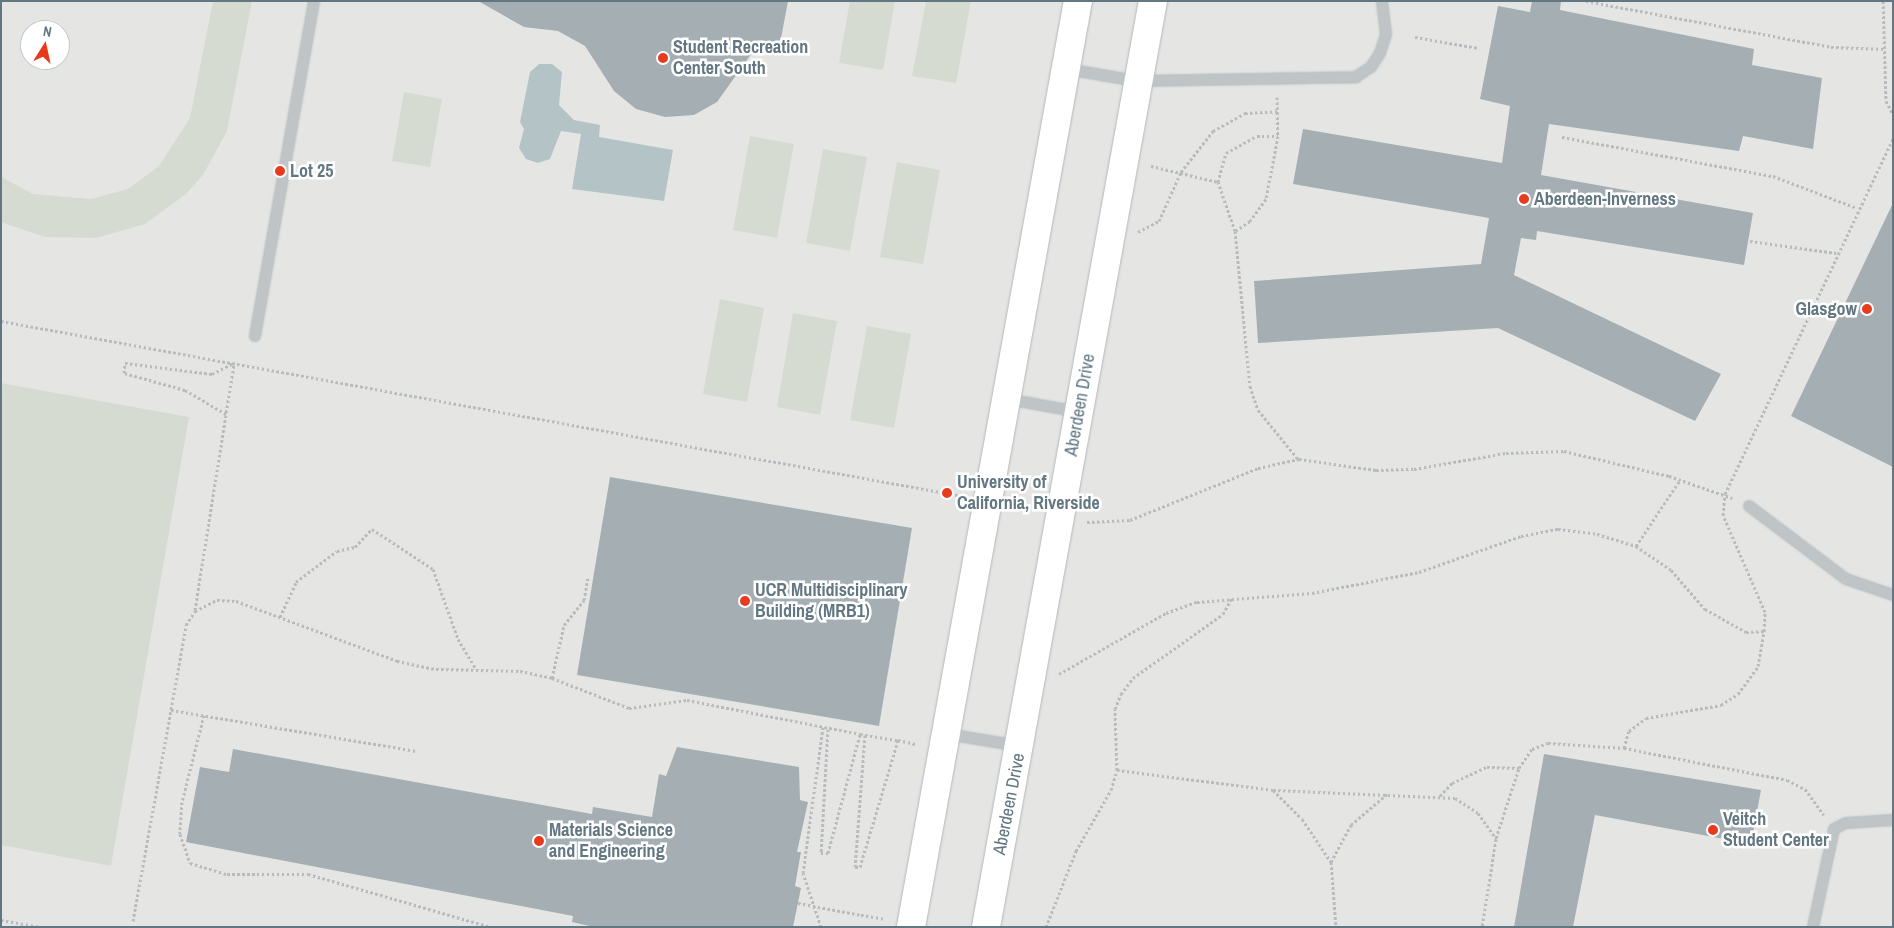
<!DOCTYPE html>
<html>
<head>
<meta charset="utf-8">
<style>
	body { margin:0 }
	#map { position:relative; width:1894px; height:928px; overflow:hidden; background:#f5f4f0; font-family:"Archivo Narrow",sans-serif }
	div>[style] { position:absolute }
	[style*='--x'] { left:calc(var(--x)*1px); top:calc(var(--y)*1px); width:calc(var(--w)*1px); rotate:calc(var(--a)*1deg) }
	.built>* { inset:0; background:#e5e6e4 }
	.green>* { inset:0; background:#d6dbd1 }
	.water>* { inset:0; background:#b4c4c6 }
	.building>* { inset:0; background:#a5afb3 }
	.path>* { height:3px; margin-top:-1.5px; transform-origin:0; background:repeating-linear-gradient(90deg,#b9bcbe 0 2.5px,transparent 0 5px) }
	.roads { filter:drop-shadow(0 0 1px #b1b8bb) drop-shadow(0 0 1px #b1b8bb) }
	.lane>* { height:10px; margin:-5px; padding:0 5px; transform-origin:5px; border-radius:5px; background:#bfc4c6 }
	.secondary>* { height:28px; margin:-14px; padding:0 14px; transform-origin:14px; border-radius:14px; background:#fff }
	.path-bridge>* { height:3px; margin-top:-1.5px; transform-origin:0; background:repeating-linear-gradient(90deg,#b9bcbe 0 2.5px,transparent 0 5px) }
	.dots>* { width:14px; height:14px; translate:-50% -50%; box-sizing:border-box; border:2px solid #fff; border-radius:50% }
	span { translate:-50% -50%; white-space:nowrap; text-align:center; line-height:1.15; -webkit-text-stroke:5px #fff; paint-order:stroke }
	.poi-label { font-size:18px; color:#627782; font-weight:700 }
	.left { translate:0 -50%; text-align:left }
	.right { translate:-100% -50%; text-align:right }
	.street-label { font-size:18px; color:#627782 }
	.frame { position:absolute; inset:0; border:2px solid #627782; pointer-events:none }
	.north { position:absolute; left:20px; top:20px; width:50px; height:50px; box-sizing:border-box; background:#fff; border:1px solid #c0c9cd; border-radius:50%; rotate:10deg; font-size:14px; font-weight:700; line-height:20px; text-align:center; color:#627782 }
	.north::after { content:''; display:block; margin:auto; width:18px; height:22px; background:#e83a1d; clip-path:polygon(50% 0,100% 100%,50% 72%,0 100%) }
</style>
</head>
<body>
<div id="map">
	<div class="built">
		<div style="clip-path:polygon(evenodd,1px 1px,1893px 1px,1893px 927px,1px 927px,1px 1px,30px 30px,60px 30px,60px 60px,30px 60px,30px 30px)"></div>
	</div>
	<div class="green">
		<div style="clip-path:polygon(213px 1px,252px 1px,227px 131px,203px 175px,186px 194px,145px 224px,96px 238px,45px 237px,1px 222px,1px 177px,33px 194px,91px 199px,128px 189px,159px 166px,190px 118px)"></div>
		<div style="clip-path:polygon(850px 1px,895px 1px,883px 70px,839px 63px)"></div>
		<div style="clip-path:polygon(926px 1px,971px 1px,956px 83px,912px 76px)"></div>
		<div style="clip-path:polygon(404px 92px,442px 99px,430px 167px,392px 161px)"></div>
		<div style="clip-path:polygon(750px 136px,794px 144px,777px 238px,733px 230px)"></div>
		<div style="clip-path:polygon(823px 149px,867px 157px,850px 251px,806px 243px)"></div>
		<div style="clip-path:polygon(897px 162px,940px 170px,923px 264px,880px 257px)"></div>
		<div style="clip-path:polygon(720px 299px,764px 308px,747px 402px,703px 394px)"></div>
		<div style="clip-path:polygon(793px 313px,837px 321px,820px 415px,777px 407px)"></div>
		<div style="clip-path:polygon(867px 326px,911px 334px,894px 428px,850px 420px)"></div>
		<div style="clip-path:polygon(1px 383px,189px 417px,111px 866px,1px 845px)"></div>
	</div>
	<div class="water">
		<div style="clip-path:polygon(539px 64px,552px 64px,562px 72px,559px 105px,574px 120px,600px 125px,599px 137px,673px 150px,664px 201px,572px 189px,581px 134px,561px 131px,550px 159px,538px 163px,526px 159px,519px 148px,524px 129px,520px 122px,530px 72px)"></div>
	</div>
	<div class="building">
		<div style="clip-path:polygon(478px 1px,788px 1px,779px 49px,757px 46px,717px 102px,694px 115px,665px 117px,636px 109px,614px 91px,585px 46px,558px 31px,524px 27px)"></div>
		<div style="clip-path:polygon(1532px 1px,1561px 1px,1560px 10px,1754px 49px,1752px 65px,1822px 78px,1813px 149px,1743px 136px,1739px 151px,1549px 124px,1541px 175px,1753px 213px,1744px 265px,1537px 231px,1536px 240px,1521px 238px,1514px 275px,1721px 374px,1695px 421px,1498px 328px,1258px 343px,1254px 281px,1481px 264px,1489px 218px,1293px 184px,1303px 129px,1502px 163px,1510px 106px,1480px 99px,1498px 6px,1530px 12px)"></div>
		<div style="clip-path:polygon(1893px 203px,1893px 467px,1791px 416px)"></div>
		<div style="clip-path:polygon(610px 477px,912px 528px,879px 726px,577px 675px)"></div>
		<div style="clip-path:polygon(677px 747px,799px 767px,800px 800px,808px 802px,797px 852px,801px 852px,795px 886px,801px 888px,793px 927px,594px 927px,572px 922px,573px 916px,186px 842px,200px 767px,229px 772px,233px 749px,592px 814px,593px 807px,652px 817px,659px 774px,666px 776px)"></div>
		<div style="clip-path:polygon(1544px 754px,1761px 790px,1751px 844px,1595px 815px,1573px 927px,1514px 927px)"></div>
	</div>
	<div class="path">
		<div style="--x:1586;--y:1;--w:249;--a:10.6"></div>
		<div style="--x:1831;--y:47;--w:54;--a:2.1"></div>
		<div style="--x:1883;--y:1;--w:100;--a:88.3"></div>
		<div style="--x:1886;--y:101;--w:15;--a:62"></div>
		<div style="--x:1415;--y:37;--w:64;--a:9.9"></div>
		<div style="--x:1277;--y:97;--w:39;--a:89"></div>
		<div style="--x:1278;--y:136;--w:64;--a:100.8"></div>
		<div style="--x:1266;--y:199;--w:27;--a:126"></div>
		<div style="--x:1250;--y:221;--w:18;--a:146"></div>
		<div style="--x:1235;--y:231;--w:156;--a:84.5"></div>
		<div style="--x:1250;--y:386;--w:25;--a:72"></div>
		<div style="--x:1258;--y:410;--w:63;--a:50.8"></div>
		<div style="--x:1562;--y:137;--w:215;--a:10.5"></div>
		<div style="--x:1773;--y:176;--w:90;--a:20.9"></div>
		<div style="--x:1151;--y:166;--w:69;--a:13.4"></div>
		<div style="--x:1235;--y:231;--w:52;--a:-109.1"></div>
		<div style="--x:1218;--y:182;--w:30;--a:-75"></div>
		<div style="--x:1226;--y:153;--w:35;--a:-29"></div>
		<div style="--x:1257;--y:136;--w:21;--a:0"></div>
		<div style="--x:1138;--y:232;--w:24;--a:-28"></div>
		<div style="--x:1159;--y:221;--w:54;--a:-65.8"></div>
		<div style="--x:1181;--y:172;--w:52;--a:-52"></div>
		<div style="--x:1213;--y:131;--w:37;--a:-29"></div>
		<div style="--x:1245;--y:113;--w:33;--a:-3"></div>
		<div style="--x:1750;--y:241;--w:87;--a:7.9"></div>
		<div style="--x:1;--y:321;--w:977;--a:10.32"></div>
		<div style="--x:226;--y:414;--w:48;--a:-149.7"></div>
		<div style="--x:185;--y:390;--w:63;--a:-164.4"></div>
		<div style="--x:124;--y:373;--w:10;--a:-84"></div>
		<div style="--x:125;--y:363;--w:88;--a:7.2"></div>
		<div style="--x:212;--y:374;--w:25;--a:-27"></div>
		<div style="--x:1087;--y:522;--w:43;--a:-2.7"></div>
		<div style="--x:1130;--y:520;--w:138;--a:-22.1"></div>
		<div style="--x:1258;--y:468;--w:42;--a:-12.4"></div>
		<div style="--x:1299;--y:459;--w:78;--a:8.1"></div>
		<div style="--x:1376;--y:470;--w:38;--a:-2"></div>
		<div style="--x:1414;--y:469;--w:93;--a:-9.9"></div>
		<div style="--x:1506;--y:453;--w:58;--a:-2"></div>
		<div style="--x:1564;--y:451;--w:108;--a:13.4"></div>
		<div style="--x:1669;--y:476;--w:67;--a:19.2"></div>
		<div style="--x:1636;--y:546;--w:79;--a:-56.3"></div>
		<div style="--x:195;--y:610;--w:250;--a:-81"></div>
		<div style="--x:280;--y:617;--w:38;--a:-65"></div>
		<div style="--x:296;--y:582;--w:51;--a:-37.1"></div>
		<div style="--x:337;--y:551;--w:18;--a:-13"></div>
		<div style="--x:355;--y:547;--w:25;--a:-47"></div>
		<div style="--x:372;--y:529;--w:73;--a:33.3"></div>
		<div style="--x:433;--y:569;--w:74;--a:70.3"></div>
		<div style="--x:458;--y:639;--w:35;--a:59"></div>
		<div style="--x:1059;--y:674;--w:123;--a:-29.7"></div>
		<div style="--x:1166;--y:613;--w:33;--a:-20"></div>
		<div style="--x:1197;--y:602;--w:115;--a:-4.5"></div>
		<div style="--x:1312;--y:593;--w:109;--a:-11.1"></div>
		<div style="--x:1419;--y:572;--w:108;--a:-19.4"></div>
		<div style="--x:1521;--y:536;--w:38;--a:-11"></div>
		<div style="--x:1558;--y:529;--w:39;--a:7"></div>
		<div style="--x:1597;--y:534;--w:41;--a:17.1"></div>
		<div style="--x:1636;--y:546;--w:42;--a:34.4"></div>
		<div style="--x:1671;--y:570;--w:52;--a:48.9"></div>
		<div style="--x:1705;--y:609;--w:47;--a:29.3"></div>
		<div style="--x:1746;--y:632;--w:18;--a:-3"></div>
		<div style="--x:1764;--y:631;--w:19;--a:-87"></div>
		<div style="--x:1765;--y:612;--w:106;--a:-113.4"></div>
		<div style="--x:1723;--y:515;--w:21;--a:-85"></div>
		<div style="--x:1725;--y:494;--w:393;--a:-64.7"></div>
		<div style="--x:552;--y:678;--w:54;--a:-77.2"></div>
		<div style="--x:564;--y:625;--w:32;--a:-51"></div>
		<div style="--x:584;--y:600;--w:22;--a:-80"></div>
		<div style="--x:171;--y:710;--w:249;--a:9.5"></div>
		<div style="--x:204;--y:715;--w:90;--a:104.2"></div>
		<div style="--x:182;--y:802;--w:32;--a:94"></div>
		<div style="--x:180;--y:834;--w:31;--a:71"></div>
		<div style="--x:190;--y:863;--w:39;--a:17"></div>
		<div style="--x:227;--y:874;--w:81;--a:0"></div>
		<div style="--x:308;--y:874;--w:191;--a:16.2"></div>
		<div style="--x:828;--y:729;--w:124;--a:93.2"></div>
		<div style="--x:821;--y:853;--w:7;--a:0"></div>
		<div style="--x:828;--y:853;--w:123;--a:-74.9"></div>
		<div style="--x:860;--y:734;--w:5;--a:11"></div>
		<div style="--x:865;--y:735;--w:132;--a:94.3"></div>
		<div style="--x:855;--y:867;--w:5;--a:0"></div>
		<div style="--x:860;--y:867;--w:133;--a:-73.3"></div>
		<div style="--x:898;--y:740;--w:18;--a:13"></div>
		<div style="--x:865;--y:735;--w:33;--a:9"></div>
		<div style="--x:1624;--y:748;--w:18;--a:-74"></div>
		<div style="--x:1629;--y:731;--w:21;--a:-37"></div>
		<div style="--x:1646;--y:718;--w:76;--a:-9.8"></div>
		<div style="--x:1721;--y:705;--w:20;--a:-33"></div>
		<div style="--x:1738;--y:694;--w:34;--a:-54"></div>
		<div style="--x:1758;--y:666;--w:36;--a:-80"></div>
		<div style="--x:1117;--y:770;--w:157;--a:7.3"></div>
		<div style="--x:1273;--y:790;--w:182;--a:2.5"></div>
		<div style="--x:1455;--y:798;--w:27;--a:33"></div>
		<div style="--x:1478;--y:813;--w:32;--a:55"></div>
		<div style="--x:1496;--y:839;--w:89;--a:99"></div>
		<div style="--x:1273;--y:790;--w:41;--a:45"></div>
		<div style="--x:1302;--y:819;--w:52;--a:56"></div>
		<div style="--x:1331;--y:862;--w:65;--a:85.6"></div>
		<div style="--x:1440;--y:796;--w:18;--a:-47"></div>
		<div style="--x:1452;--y:783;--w:38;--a:-25"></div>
		<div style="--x:1487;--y:767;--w:32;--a:2"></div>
		<div style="--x:1496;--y:838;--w:74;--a:-71.8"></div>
		<div style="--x:1519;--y:768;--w:23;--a:-56"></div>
		<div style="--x:1532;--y:749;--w:17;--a:-21"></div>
		<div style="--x:1548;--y:743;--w:76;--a:3.8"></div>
		<div style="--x:1624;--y:748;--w:166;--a:11.1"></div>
		<div style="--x:1787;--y:780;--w:20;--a:27"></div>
		<div style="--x:1805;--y:789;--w:32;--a:54"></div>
		<div style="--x:1331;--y:862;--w:42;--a:-61.6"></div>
		<div style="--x:1351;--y:825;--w:48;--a:-40.7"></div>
		<div style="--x:861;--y:915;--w:25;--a:9"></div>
		<div style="--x:1;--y:920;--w:39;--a:10"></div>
		<div style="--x:133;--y:921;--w:301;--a:-79.8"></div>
		<div style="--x:186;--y:625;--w:17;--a:-57"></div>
		<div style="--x:195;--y:611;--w:25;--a:-27"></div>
		<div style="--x:217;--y:600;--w:19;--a:3"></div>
		<div style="--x:236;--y:601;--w:172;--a:20.4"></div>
		<div style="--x:397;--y:661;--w:40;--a:12"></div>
		<div style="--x:436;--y:669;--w:84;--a:1.4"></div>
		<div style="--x:520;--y:671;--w:33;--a:12"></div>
		<div style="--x:552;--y:678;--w:83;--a:21.3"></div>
		<div style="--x:629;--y:708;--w:59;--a:-7.9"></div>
		<div style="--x:687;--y:700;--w:176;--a:11.1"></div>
		<div style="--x:821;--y:927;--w:57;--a:-108.4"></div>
		<div style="--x:803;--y:873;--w:147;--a:-82.2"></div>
		<div style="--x:1046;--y:927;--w:82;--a:-68.5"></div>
		<div style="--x:1076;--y:851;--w:70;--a:-60.2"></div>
		<div style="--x:1111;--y:790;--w:21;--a:-73"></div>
		<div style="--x:1117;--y:770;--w:61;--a:-91.9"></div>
		<div style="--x:1115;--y:709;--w:16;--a:-68"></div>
		<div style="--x:1121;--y:694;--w:20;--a:-53"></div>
		<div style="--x:1133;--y:678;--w:110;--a:-35.4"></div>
		<div style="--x:1223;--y:614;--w:18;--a:-61"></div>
	</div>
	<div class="roads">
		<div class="lane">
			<div style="--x:1066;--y:69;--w:72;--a:9.6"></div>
			<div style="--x:1137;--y:81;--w:219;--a:-1"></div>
			<div style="--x:1356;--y:77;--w:18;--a:-34"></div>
			<div style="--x:1371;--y:67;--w:17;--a:-57"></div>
			<div style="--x:1380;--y:53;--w:20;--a:-72"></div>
			<div style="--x:1386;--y:34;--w:33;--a:-97"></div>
			<div style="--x:255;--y:336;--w:340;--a:-80"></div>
			<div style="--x:1007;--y:399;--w:73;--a:10.2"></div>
			<div style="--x:1749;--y:506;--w:121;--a:37"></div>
			<div style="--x:1846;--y:579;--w:50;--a:18.8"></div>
			<div style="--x:947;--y:734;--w:73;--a:9.5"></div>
			<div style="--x:1813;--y:927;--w:100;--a:-77.9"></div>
			<div style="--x:1834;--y:829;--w:13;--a:-27"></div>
			<div style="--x:1846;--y:823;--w:47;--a:-3.7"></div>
		</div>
		<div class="secondary">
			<div style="--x:911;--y:927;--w:941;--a:-79.78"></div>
			<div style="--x:986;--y:927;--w:941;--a:-79.78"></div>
		</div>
	</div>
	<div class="path-bridge">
		<div style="--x:798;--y:903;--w:64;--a:10.8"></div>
	</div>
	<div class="dots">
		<div style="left:663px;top:58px;background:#e83a1d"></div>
		<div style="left:280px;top:171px;background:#e83a1d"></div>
		<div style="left:1524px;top:199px;background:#e83a1d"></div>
		<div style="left:1867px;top:309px;background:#e83a1d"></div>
		<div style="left:947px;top:493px;background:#e83a1d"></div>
		<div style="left:745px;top:601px;background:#e83a1d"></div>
		<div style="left:1713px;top:830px;background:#e83a1d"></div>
		<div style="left:539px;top:841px;background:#e83a1d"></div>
	</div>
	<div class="poi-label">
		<span class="left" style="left:673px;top:58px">Student Recreation<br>Center South</span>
		<span class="left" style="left:290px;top:171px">Lot 25</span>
		<span class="left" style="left:1534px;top:199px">Aberdeen-Inverness</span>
		<span class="right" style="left:1857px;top:309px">Glasgow</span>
		<span class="left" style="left:957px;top:493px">University of<br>California, Riverside</span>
		<span class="left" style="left:755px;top:601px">UCR Multidisciplinary<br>Building (MRB1)</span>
		<span class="left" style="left:1723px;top:830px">Veitch<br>Student Center</span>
		<span class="left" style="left:549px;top:841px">Materials Science<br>and Engineering</span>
	</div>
	<div class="street-label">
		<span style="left:1080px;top:405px;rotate:-80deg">Aberdeen Drive</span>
		<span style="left:1009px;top:804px;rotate:-79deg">Aberdeen Drive</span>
	</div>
	<div class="frame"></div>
	<div class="north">N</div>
</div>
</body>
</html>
